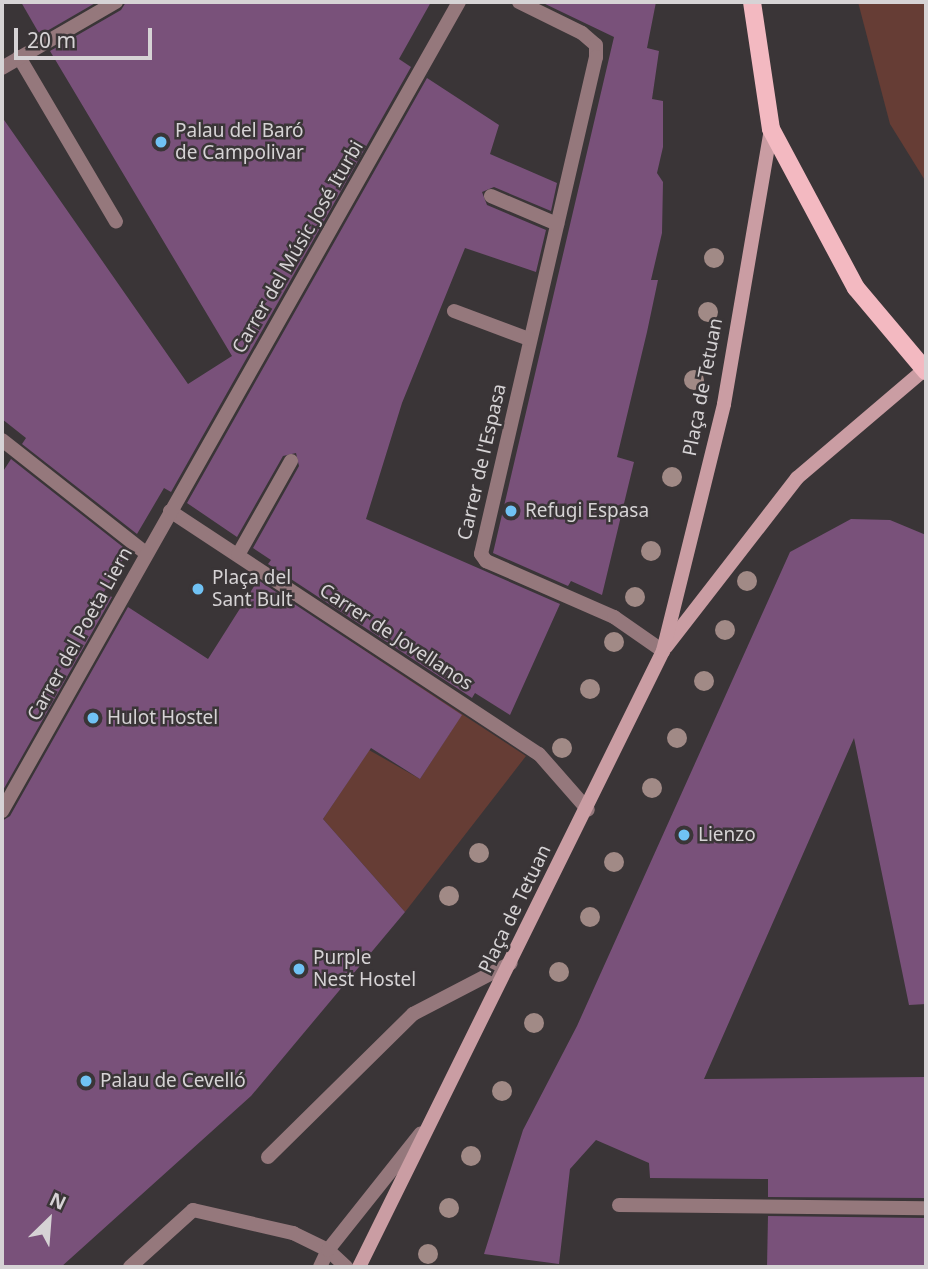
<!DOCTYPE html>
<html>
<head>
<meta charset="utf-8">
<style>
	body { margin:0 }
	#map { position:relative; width:928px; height:1269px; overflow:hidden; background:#3a3537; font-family:"Noto Sans",sans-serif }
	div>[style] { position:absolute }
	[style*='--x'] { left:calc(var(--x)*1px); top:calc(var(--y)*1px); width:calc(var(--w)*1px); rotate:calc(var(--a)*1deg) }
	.green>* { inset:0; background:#663d35 }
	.building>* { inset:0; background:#79517a }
	.lane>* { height:14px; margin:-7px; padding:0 7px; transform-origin:7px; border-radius:7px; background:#95787c }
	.street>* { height:14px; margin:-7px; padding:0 7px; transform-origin:7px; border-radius:7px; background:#95787c }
	.secondary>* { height:14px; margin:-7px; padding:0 7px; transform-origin:7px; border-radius:7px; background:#ca9da3 }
	.primary>* { height:18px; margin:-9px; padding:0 9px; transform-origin:9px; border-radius:9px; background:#f3b9c1 }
	.trees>* { width:20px; height:20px; margin:-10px; border-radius:50%; background:#a18a86 }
	.dots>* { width:19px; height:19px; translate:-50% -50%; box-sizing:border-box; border:4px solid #3a3537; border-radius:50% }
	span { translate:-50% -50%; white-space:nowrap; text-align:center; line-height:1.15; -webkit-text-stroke:5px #3a3537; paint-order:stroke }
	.poi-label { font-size:19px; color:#d6d3d5 }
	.left { translate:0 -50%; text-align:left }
	.street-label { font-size:19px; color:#d6d3d5 }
	.frame { position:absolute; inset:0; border:4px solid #d6d3d5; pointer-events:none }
	.north { position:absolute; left:14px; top:1185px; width:70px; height:70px; -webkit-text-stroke:5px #3a3537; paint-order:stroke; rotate:25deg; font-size:19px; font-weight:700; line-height:28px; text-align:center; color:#d6d3d5 }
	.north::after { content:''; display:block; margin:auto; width:24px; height:32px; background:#d6d3d5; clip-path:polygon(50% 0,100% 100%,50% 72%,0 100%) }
	.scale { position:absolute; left:14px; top:28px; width:138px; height:32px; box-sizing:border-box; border:4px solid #d6d3d5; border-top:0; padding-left:9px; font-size:21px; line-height:24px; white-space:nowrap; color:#d6d3d5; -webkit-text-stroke:5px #3a3537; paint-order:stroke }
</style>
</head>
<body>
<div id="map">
	<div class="green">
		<div style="clip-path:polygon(858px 2px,926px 2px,926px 182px,890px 124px)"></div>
		<div style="clip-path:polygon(344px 637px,526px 756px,405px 912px,323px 819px,369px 750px,420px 779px,453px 728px)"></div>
	</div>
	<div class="building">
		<div style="clip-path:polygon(21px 2px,97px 2px,40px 35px)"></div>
		<div style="clip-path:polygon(126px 2px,431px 2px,399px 59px,411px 67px,171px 492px,164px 488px,137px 534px,22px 444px,26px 438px,2px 419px,2px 117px,188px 384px,232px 356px,50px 51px,121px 10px)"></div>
		<div style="clip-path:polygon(541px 2px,656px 2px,647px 48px,659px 51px,652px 99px,663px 101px,663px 147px,657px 173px,663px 182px,662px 233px,651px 280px,658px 280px,647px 332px,617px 457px,634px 462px,602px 595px,571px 581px,568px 586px,493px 553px,614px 37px)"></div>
		<div style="clip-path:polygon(427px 78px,499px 125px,490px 154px,557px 183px,551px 211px,494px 187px,482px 192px,487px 205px,546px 230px,536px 272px,465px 248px,402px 403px,366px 519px,560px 604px,510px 715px,475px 693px,472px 698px,268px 564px,271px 560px,253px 548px,299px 466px,296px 453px,283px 456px,237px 537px,187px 503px)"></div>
		<div style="clip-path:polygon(11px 459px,128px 551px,104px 592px,112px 597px,2px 792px,2px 473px)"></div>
		<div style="clip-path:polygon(851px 519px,890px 520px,926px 535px,926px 1004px,909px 1005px,854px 738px,704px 1079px,926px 1077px,926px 1198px,768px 1197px,768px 1179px,650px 1178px,649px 1163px,596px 1140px,570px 1169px,559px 1264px,484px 1254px,523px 1130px,577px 1026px,790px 552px)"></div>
		<div style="clip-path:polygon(258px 580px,462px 715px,420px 779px,371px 748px,323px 819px,405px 912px,251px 1096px,61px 1267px,2px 1267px,2px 821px,10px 816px,128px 607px,208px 659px)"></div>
		<div style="clip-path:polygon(768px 1216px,926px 1218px,926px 1267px,767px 1267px)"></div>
	</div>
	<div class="lane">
		<div style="--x:268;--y:1157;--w:204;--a:-44.6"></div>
		<div style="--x:413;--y:1014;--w:110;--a:-27.5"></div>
		<div style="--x:619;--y:1205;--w:307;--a:0.6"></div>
		<div style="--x:130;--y:1267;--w:85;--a:-42.1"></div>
		<div style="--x:193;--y:1210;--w:103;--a:13"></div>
		<div style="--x:293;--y:1233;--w:39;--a:26"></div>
		<div style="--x:328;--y:1250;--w:25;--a:43"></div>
		<div style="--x:320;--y:1267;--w:19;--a:-65"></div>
		<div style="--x:328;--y:1250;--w:149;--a:-51.5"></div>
	</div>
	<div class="street">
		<div style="--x:519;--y:2;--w:70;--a:26.2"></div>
		<div style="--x:582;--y:33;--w:18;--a:41"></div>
		<div style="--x:596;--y:45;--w:12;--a:90"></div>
		<div style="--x:596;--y:57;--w:510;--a:103.03"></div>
		<div style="--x:481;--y:554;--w:9;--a:54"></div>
		<div style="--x:486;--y:561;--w:140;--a:23.6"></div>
		<div style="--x:614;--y:617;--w:60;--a:34.8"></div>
		<div style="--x:19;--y:57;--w:191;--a:59.5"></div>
		<div style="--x:2;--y:68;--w:132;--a:-30.1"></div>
		<div style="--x:491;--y:196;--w:72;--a:23"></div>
		<div style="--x:454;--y:311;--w:80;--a:20.5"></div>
		<div style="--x:2;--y:440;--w:184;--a:38.2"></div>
		<div style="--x:170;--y:511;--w:442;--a:33.4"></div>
		<div style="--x:539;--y:754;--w:74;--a:48.8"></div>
		<div style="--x:238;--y:555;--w:108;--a:-60.6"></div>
		<div style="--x:2;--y:811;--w:929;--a:-60.54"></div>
	</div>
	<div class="secondary">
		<div style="--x:666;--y:647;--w:214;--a:-52.2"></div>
		<div style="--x:797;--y:478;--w:168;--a:-40.4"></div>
		<div style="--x:359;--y:1267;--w:687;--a:-63.73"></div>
		<div style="--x:663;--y:651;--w:254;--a:-76.1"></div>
		<div style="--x:724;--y:404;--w:279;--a:-80.3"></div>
	</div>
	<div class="primary">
		<div style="--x:752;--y:2;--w:128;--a:81.5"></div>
		<div style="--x:771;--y:129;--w:180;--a:61.9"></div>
		<div style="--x:856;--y:288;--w:109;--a:49.9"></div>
	</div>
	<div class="trees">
		<div style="left:714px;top:258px"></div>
		<div style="left:708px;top:312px"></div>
		<div style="left:694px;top:380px"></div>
		<div style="left:672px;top:477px"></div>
		<div style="left:651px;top:551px"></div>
		<div style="left:747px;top:581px"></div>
		<div style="left:635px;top:597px"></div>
		<div style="left:725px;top:630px"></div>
		<div style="left:614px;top:642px"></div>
		<div style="left:704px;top:681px"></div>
		<div style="left:590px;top:689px"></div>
		<div style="left:677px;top:738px"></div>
		<div style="left:562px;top:748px"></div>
		<div style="left:652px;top:788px"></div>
		<div style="left:479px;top:853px"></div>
		<div style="left:614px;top:862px"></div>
		<div style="left:449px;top:896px"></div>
		<div style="left:590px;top:917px"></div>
		<div style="left:559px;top:972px"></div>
		<div style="left:534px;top:1023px"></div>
		<div style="left:502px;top:1091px"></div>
		<div style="left:471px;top:1156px"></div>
		<div style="left:449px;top:1208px"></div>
		<div style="left:428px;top:1254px"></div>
	</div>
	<div class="dots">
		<div style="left:161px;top:142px;background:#70c2f4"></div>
		<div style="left:511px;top:511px;background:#70c2f4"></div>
		<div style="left:198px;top:589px;background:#70c2f4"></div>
		<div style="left:93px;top:718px;background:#70c2f4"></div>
		<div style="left:684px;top:835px;background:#70c2f4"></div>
		<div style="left:299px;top:969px;background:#70c2f4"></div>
		<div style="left:86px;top:1081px;background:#70c2f4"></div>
	</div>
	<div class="poi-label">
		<span class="left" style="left:175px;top:142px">Palau del Baró<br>de Campolivar</span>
		<span class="left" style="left:525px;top:511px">Refugi Espasa</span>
		<span class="left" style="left:212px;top:589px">Plaça del<br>Sant Bult</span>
		<span class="left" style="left:107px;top:718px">Hulot Hostel</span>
		<span class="left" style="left:698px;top:835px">Lienzo</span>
		<span class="left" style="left:313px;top:969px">Purple<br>Nest Hostel</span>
		<span class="left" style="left:100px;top:1081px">Palau de Cevelló</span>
	</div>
	<div class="street-label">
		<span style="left:298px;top:247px;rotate:-60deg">Carrer del Músic José Iturbi</span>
		<span style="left:703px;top:387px;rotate:-79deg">Plaça de Tetuan</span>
		<span style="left:482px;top:462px;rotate:-77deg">Carrer de l'Espasa</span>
		<span style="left:80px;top:634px;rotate:-61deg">Carrer del Poeta Liern</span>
		<span style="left:396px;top:637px;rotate:33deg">Carrer de Jovellanos</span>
		<span style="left:515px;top:909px;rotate:-64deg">Plaça de Tetuan</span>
	</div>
	<div class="frame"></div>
	<div class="north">N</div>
	<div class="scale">20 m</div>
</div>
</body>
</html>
